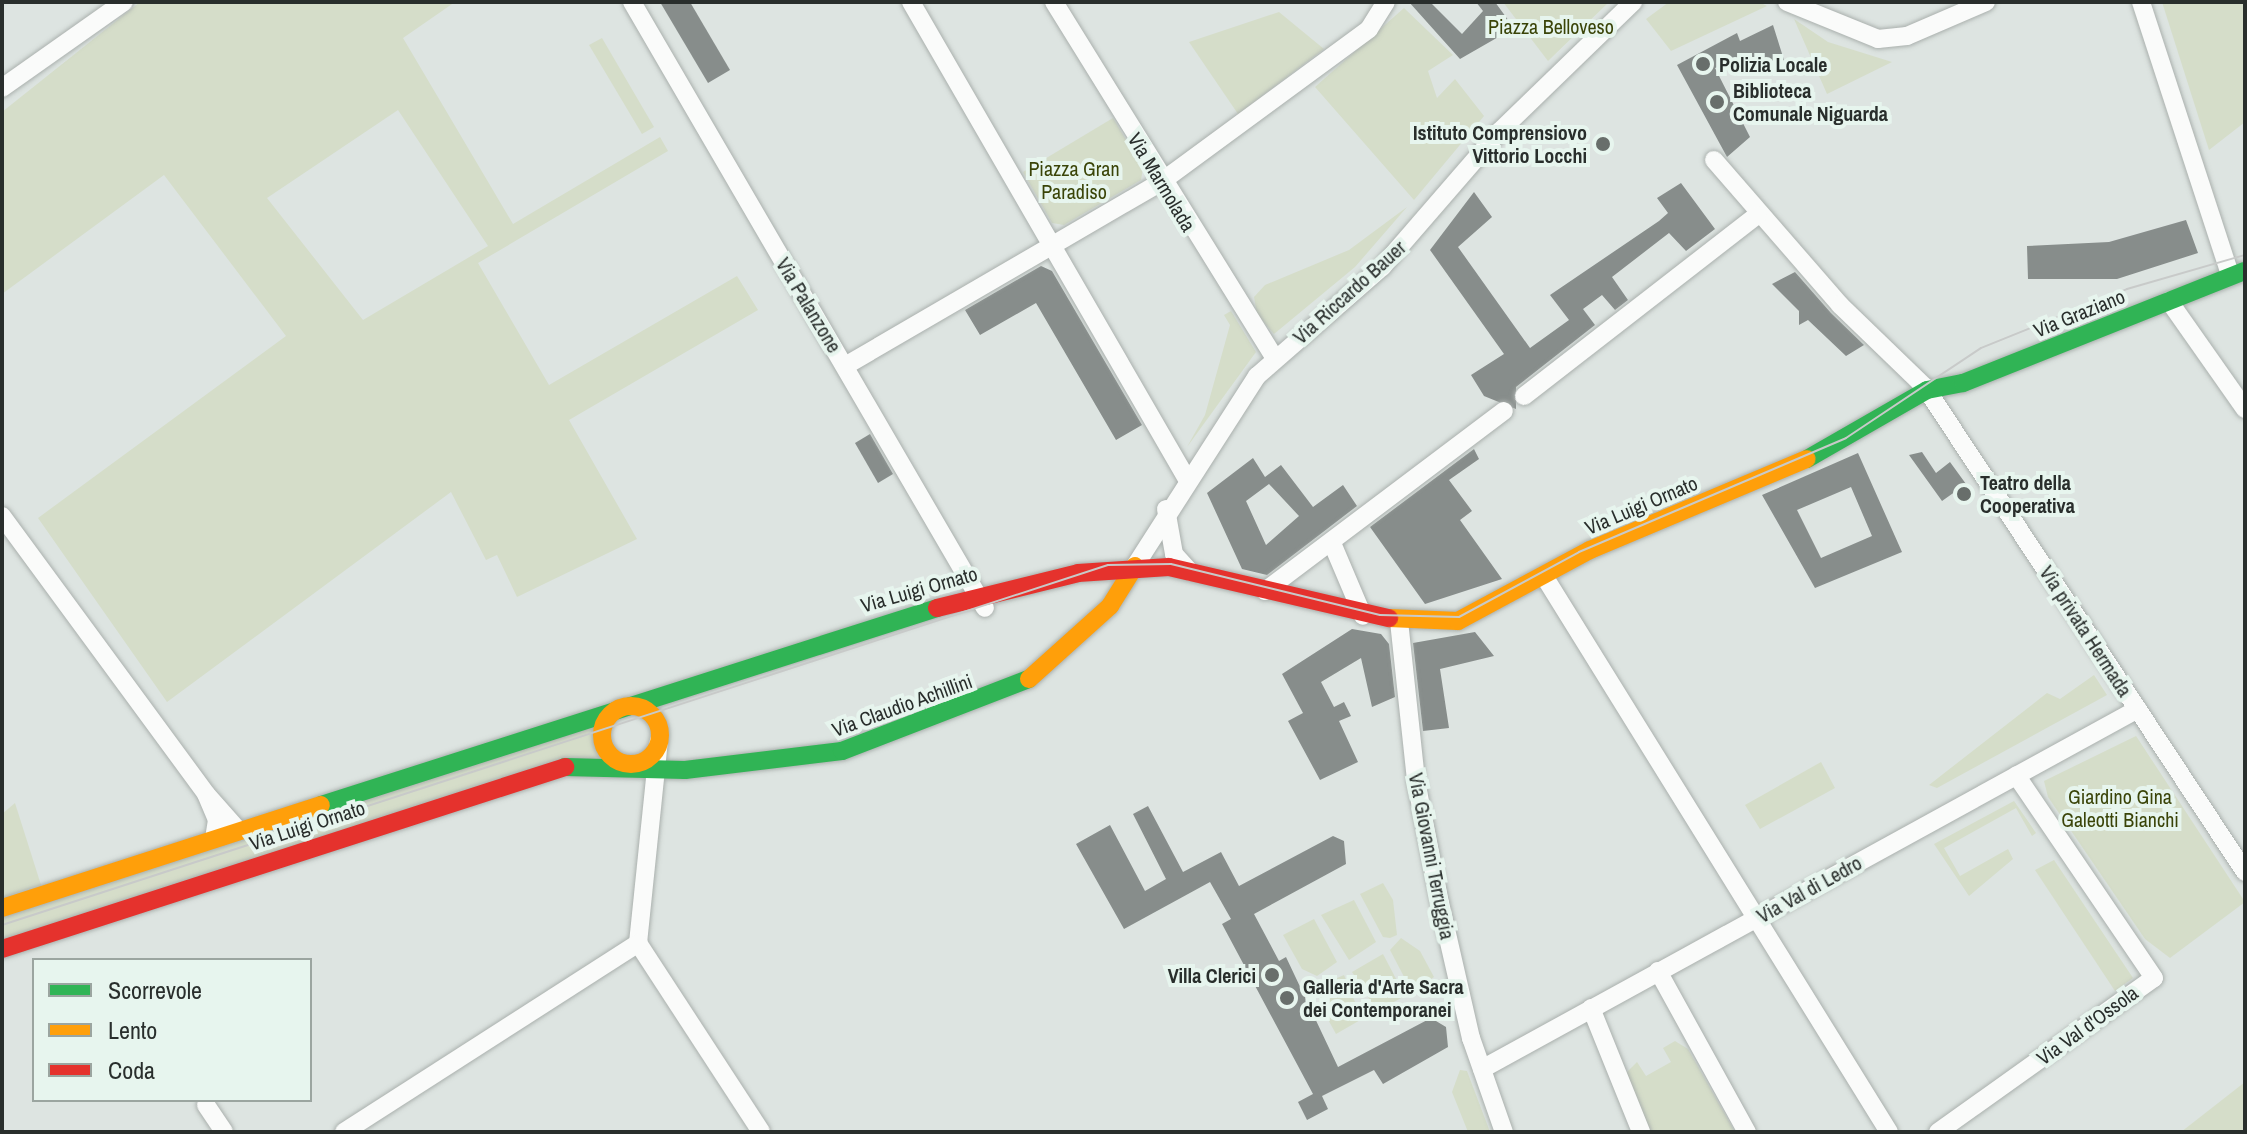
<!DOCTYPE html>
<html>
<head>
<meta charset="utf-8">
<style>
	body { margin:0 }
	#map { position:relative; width:2247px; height:1134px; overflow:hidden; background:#dde4e1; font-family:"Archivo Narrow",sans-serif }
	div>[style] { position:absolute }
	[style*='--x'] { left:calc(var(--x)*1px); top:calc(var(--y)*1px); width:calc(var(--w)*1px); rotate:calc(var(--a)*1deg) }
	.green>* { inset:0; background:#d5ddc9 }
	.building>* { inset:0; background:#878d8b }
	.roads { filter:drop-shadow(0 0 2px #aab0ad) drop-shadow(0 0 2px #aab0ad) }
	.street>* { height:18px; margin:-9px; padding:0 9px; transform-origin:9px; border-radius:9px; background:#fafbfa }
	.fast>* { height:18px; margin:-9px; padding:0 9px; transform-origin:9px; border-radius:9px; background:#30b455 }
	.slow>* { height:18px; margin:-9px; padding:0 9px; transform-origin:9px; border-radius:9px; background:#ff9f0a }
	.slow>.ring { margin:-9px; padding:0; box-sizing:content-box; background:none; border:18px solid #ff9f0a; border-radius:50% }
	.jam>* { height:18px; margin:-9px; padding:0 9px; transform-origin:9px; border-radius:9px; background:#e5322d }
	.tram>* { height:2px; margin:-1px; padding:0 1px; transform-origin:1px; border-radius:1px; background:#c8cac9 }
	.dots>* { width:22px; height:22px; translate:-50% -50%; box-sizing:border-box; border:4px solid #e7f5ee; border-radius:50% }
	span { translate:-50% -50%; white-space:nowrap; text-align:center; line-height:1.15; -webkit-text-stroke:8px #e7f5ee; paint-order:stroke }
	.park-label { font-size:20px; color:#3a4408 }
	.poi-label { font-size:20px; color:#292e2c; font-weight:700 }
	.left { translate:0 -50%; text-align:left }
	.right { translate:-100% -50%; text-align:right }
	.street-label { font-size:20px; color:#292e2c }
	.frame { position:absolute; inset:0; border:4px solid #292e2c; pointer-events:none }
	.legend { position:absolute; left:32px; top:958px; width:280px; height:144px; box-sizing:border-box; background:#e7f5ee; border:2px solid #9ba5a0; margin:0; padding:10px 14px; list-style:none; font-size:24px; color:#292e2c }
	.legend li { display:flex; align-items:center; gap:16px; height:40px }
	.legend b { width:40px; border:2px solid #9ba5a0 }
</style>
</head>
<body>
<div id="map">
	<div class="green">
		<div style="clip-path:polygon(evenodd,140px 2px,455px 2px,403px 38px,513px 224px,660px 137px,668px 151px,478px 263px,549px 385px,737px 276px,758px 310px,569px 420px,637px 539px,517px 597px,497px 555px,486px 560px,451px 492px,167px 702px,38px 518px,286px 336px,164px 175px,2px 294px,2px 112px,140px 2px,398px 110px,488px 246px,363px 320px,267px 198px,398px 110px)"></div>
		<div style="clip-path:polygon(1503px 2px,1605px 2px,1607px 4px,1548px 61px)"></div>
		<div style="clip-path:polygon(1669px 2px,1759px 2px,1767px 6px,1671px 51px,1646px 19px)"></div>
		<div style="clip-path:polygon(2162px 2px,2245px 2px,2245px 122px,2209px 150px)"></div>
		<div style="clip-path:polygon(1404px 8px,1453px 55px,1428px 71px,1437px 98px,1455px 79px,1484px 116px,1414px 200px,1315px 87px)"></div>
		<div style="clip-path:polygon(1279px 12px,1324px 49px,1238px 114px,1189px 42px)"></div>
		<div style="clip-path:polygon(1794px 19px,1828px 42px,1892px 62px,1827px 94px)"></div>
		<div style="clip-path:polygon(602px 38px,654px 127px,642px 134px,589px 45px)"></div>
		<div style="clip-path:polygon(1113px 118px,1143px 168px,1141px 180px,1064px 225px,1052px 223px,1023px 172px)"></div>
		<div style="clip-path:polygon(1407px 207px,1355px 267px,1274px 334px,1257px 314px,1254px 297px,1265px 285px,1349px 250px)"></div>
		<div style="clip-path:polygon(1231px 311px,1256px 352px,1187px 447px,1205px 415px,1230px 325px,1224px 315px)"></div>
		<div style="clip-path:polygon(2094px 675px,2107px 695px,1937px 788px,1929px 785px,2047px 693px,2060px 699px)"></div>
		<div style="clip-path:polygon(596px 726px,600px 756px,2px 943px,2px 915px)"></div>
		<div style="clip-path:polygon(2136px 736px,2245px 902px,2170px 958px,2145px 939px,2048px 797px,2044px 781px)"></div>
		<div style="clip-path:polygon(1821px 762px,1835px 788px,1760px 829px,1745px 805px)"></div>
		<div style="clip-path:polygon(2014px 801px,2036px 833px,2032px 836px,2016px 808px,1944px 848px,1960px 876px,2008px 849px,2013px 859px,1969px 896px,1934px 844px)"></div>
		<div style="clip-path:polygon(15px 803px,41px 885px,2px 898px,2px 814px)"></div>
		<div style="clip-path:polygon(2054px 860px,2133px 978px,2115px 991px,2035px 870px)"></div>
		<div style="clip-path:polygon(1383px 883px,1393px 900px,1397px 935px,1390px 938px,1383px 937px,1360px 894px)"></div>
		<div style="clip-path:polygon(1354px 900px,1376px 942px,1349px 960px,1321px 915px)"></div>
		<div style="clip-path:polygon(1314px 919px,1337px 962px,1317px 976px,1302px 969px,1283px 935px)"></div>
		<div style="clip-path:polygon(1401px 938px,1420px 951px,1434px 977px,1412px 992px,1390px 950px)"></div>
		<div style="clip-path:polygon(1383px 954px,1405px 996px,1377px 1011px,1352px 972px)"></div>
		<div style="clip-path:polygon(1344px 975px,1362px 1019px,1336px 1034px,1319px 1003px,1321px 985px)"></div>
		<div style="clip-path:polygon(1675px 1041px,1688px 1049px,1735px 1132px,1648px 1132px,1626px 1073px,1637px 1062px,1646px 1076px,1671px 1062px,1663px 1048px)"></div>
		<div style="clip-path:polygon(1460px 1070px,1467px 1071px,1490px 1132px,1468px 1132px,1452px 1092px)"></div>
		<div style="clip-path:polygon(2245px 1082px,2245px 1132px,2181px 1132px)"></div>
	</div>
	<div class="building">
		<div style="clip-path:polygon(660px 2px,690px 2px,730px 70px,708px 83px)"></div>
		<div style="clip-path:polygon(1409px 2px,1430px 2px,1462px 34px,1483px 11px,1476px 2px,1495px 2px,1514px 28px,1460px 59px)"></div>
		<div style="clip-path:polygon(1773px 25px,1784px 60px,1748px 74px,1741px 59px,1715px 68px,1750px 137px,1727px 157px,1677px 65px,1737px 33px,1740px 41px)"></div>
		<div style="clip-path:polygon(1681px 183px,1715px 229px,1686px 251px,1669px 233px,1612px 277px,1628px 300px,1615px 310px,1602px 295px,1583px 309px,1595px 325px,1516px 387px,1516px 409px,1484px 396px,1471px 375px,1504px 354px,1430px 250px,1474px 192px,1492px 217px,1458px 247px,1530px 348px,1569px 320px,1550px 295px,1659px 221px,1668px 213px,1657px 198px)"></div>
		<div style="clip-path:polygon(2186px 220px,2198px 253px,2117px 279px,2028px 279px,2027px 246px,2109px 242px)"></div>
		<div style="clip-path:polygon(1041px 266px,1052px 271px,1142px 425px,1116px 440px,1036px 303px,980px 335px,965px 310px)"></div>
		<div style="clip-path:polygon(1795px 272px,1831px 313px,1864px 345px,1846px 356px,1808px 320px,1799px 325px,1799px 311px,1772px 284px)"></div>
		<div style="clip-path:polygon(870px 434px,893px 474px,878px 483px,855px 443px)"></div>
		<div style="clip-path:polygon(1474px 449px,1479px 459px,1449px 480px,1472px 511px,1460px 520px,1502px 579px,1425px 604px,1370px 527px)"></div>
		<div style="clip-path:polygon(1922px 452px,1936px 473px,1950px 462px,1966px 484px,1942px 501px,1909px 455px)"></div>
		<div style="clip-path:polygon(evenodd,1858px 453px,1902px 552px,1815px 588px,1762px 495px,1858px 453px,1851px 487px,1872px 536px,1821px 558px,1797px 510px,1851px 487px)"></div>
		<div style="clip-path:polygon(evenodd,1253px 458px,1265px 477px,1281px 465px,1313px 507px,1343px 485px,1357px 506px,1267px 575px,1242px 569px,1207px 493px,1253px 458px,1269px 484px,1299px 516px,1266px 545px,1246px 501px,1269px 484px)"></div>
		<div style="clip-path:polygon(1352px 629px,1381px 634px,1389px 644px,1395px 697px,1372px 707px,1361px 658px,1321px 682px,1334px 707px,1344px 702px,1351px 716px,1339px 721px,1358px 762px,1320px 780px,1288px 721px,1303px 713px,1282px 674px)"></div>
		<div style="clip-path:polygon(1475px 632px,1494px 656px,1440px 669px,1449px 728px,1423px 731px,1413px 643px)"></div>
		<div style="clip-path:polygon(1148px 806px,1183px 872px,1221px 852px,1239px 886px,1333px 836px,1344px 841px,1346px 864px,1254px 914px,1279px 961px,1286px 957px,1338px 1067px,1431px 1018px,1446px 1027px,1448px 1047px,1383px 1084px,1374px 1070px,1322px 1096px,1328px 1109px,1307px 1120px,1298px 1102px,1313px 1094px,1222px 924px,1231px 919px,1210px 882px,1124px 929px,1076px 844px,1110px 825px,1145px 891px,1166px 879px,1133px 814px)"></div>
	</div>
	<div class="roads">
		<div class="street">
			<div style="--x:632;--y:2;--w:701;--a:59.78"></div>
			<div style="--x:911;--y:2;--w:551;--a:59.95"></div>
			<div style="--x:1054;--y:2;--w:420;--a:58.2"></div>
			<div style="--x:1787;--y:2;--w:98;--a:22.1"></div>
			<div style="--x:1878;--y:39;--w:29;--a:-6"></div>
			<div style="--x:1907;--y:36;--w:86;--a:-23.3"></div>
			<div style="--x:2141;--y:2;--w:287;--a:71.9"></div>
			<div style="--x:2;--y:88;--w:149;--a:-35.2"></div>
			<div style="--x:1714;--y:160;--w:192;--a:49"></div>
			<div style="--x:1840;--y:305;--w:118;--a:44"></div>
			<div style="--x:1925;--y:387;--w:581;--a:56.58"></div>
			<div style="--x:2169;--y:301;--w:132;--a:54.9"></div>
			<div style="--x:845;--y:366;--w:366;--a:-30.2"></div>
			<div style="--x:1161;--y:182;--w:258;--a:-36.3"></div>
			<div style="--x:1369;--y:29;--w:32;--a:-58"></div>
			<div style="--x:1524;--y:396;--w:295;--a:-37.8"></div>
			<div style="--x:1166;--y:509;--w:46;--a:79.9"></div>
			<div style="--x:1174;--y:554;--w:24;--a:48"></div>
			<div style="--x:2;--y:516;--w:345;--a:53.7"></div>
			<div style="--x:206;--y:794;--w:28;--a:67"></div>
			<div style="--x:217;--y:820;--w:19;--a:99"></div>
			<div style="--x:1332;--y:543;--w:79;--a:67"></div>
			<div style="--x:1135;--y:566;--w:226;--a:-57.3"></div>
			<div style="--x:1257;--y:376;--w:166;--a:-41.1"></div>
			<div style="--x:1382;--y:267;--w:179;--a:-49.1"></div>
			<div style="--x:1499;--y:132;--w:187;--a:-44.1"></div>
			<div style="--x:1544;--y:576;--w:654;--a:58.18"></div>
			<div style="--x:1265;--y:591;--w:299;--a:-37"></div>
			<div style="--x:1399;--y:621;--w:161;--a:83.9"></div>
			<div style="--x:1416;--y:781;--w:124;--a:78.9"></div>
			<div style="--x:1440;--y:903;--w:139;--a:77.1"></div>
			<div style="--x:1471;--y:1038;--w:100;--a:70.7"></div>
			<div style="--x:207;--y:795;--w:48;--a:48.4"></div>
			<div style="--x:638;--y:943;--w:225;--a:56.9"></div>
			<div style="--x:638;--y:943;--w:203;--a:-84.1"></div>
			<div style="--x:1658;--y:971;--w:184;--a:61.1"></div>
			<div style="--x:1591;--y:1008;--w:134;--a:68"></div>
			<div style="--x:1482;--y:1069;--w:748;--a:-28.76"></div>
			<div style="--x:206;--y:1105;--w:32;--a:56"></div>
			<div style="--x:344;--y:1132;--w:350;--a:-32.7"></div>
			<div style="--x:1938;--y:1132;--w:265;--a:-35.5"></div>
			<div style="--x:2154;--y:978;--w:245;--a:-124.2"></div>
		</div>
		<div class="fast">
			<div style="--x:1807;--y:459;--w:138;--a:-29.9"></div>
			<div style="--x:1927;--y:390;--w:37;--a:-11"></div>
			<div style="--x:1963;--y:383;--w:303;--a:-21.7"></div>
			<div style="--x:565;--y:767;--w:120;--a:1.4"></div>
			<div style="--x:685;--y:770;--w:158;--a:-6.9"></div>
			<div style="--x:842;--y:751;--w:200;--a:-21.1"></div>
			<div style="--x:321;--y:805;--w:647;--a:-17.73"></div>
		</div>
		<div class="slow">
			<div style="--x:1389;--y:618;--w:69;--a:2.5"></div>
			<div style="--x:1458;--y:621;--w:150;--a:-28.3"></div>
			<div style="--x:1590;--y:550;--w:235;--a:-22.8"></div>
			<div style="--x:1029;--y:679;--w:109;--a:-42"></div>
			<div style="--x:1110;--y:606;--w:47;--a:-58"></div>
			<div class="ring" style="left:602px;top:706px;width:40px;height:40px"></div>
			<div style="--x:2;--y:908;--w:335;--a:-17.9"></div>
		</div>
		<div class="jam">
			<div style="--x:937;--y:608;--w:145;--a:-13.9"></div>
			<div style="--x:1078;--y:573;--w:91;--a:-3.8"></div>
			<div style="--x:1169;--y:567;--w:226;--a:13.1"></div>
			<div style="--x:2;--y:949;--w:592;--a:-17.91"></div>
		</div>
	</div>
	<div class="tram">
		<div style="--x:2;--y:925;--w:1163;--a:-18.03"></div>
		<div style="--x:1108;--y:565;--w:63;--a:-0.9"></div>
		<div style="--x:1171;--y:564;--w:215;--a:13.7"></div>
		<div style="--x:1380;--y:615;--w:79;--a:1.5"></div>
		<div style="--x:1459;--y:617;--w:136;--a:-28.4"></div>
		<div style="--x:1579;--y:552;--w:290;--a:-23.1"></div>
		<div style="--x:1846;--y:438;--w:162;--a:-33.7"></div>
		<div style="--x:1981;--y:348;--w:157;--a:-22"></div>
		<div style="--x:2127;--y:289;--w:123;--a:-16.1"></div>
	</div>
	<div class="dots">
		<div style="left:1703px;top:64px;background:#686e6b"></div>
		<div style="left:1717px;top:102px;background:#686e6b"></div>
		<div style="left:1603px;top:144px;background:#686e6b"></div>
		<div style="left:1964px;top:494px;background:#686e6b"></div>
		<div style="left:1272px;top:975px;background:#686e6b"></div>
		<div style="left:1287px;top:998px;background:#686e6b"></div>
	</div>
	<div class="park-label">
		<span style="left:1551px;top:26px">Piazza Belloveso</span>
		<span style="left:1074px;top:180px">Piazza Gran<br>Paradiso</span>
		<span style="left:2120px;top:808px">Giardino Gina<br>Galeotti Bianchi</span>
	</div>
	<div class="poi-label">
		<span class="left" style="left:1719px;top:64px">Polizia Locale</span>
		<span class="left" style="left:1733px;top:102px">Biblioteca<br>Comunale Niguarda</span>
		<span class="right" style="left:1587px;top:144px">Istituto Comprensiovo<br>Vittorio Locchi</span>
		<span class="left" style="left:1980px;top:494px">Teatro della<br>Cooperativa</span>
		<span class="right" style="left:1256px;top:975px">Villa Clerici</span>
		<span class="left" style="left:1303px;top:998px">Galleria d'Arte Sacra<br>dei Contemporanei</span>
	</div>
	<div class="street-label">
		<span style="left:1162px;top:182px;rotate:59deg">Via Marmolada</span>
		<span style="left:1349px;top:292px;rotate:-42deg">Via Riccardo Bauer</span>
		<span style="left:809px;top:305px;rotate:59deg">Via Palanzone</span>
		<span style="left:2079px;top:313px;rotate:-22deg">Via Graziano</span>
		<span style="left:1641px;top:505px;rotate:-23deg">Via Luigi Ornato</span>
		<span style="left:919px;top:589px;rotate:-16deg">Via Luigi Ornato</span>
		<span style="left:2086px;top:631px;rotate:57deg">Via privata Hermada</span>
		<span style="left:902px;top:705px;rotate:-20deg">Via Claudio Achillini</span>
		<span style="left:307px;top:825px;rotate:-18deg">Via Luigi Ornato</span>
		<span style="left:1432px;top:856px;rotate:79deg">Via Giovanni Terruggia</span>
		<span style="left:1809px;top:889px;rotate:-29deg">Via Val di Ledro</span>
		<span style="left:2087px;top:1025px;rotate:-36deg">Via Val d'Ossola</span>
	</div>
	<div class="frame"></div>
	<ul class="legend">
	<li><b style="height:10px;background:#30b455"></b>Scorrevole</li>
	<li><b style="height:10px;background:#ff9f0a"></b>Lento</li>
	<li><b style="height:10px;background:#e5322d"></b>Coda</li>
	</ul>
</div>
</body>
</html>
